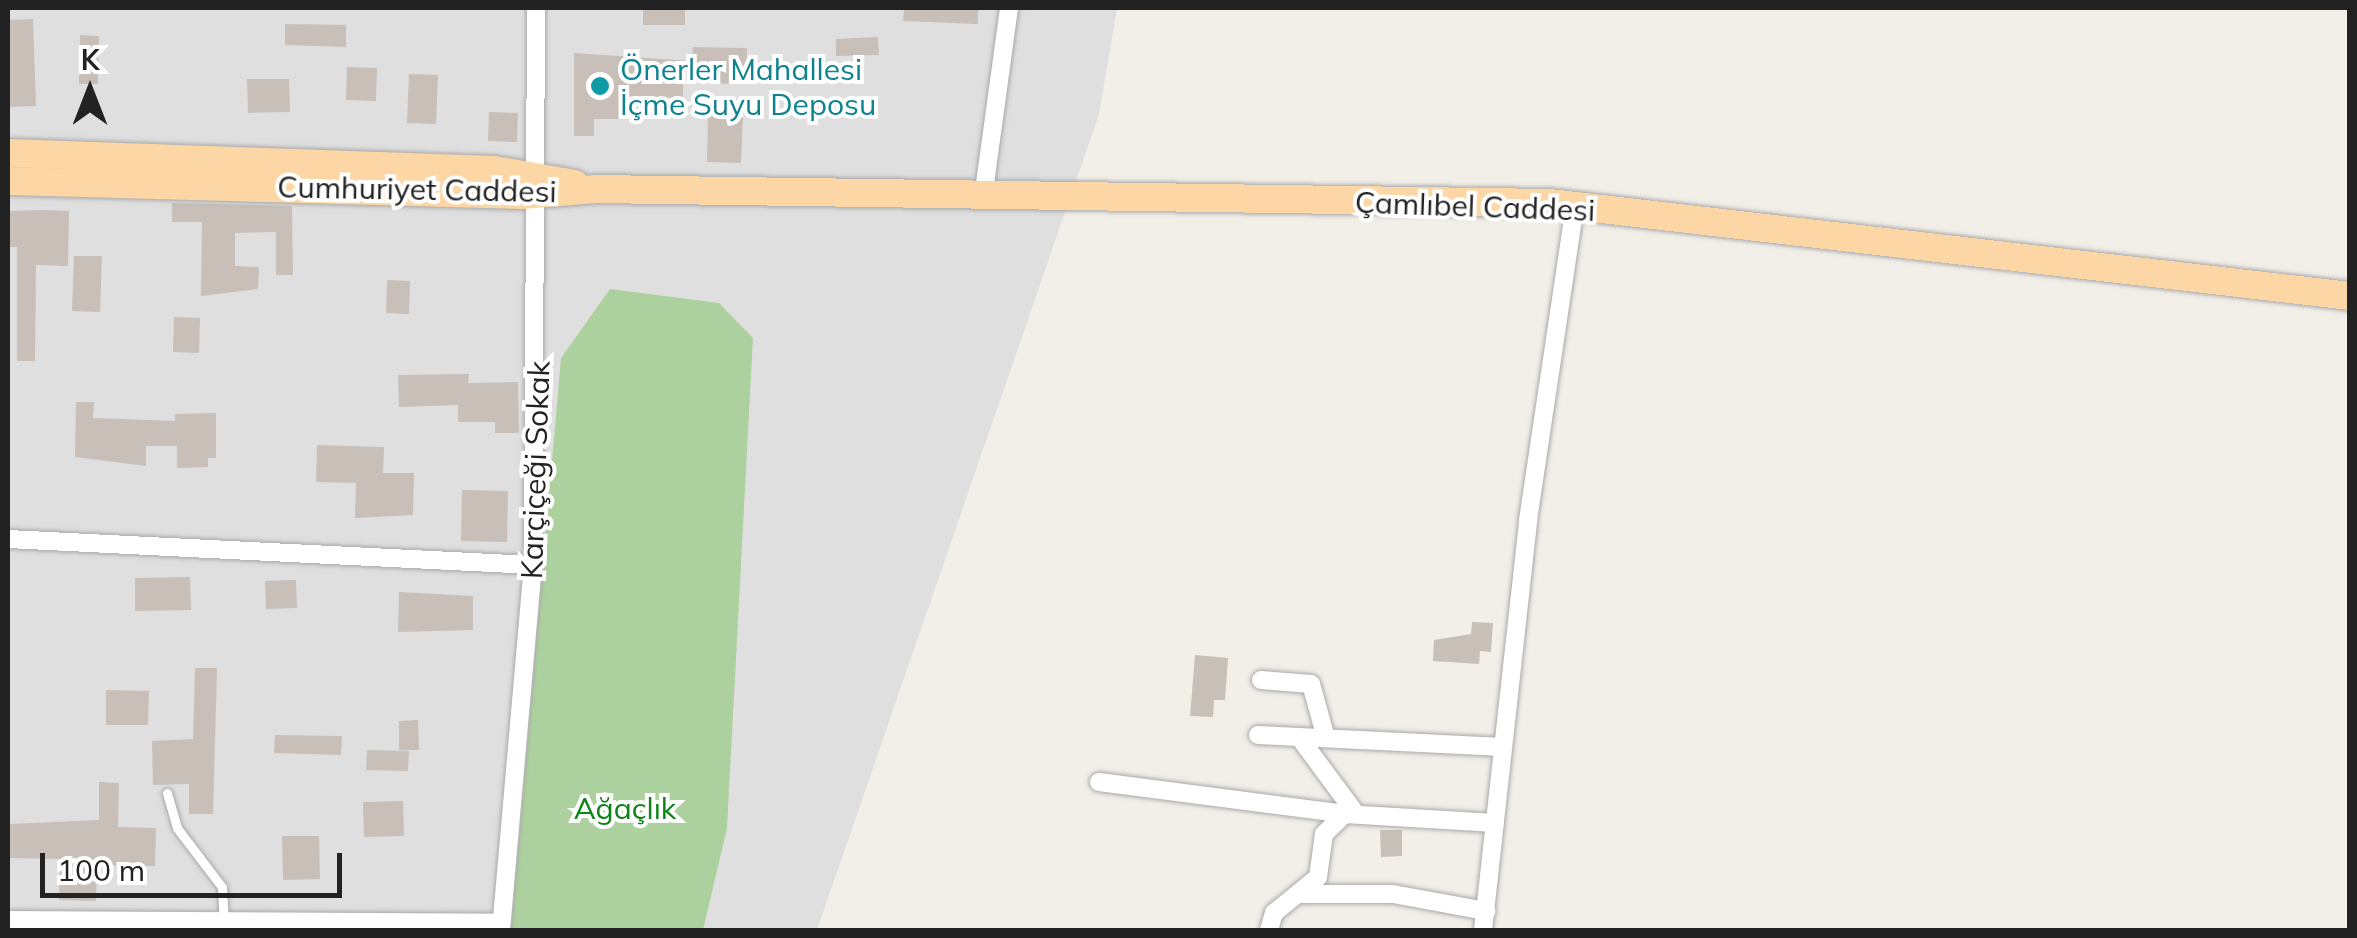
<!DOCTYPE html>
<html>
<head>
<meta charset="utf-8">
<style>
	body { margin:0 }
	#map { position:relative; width:2357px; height:938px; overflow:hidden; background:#f2efe9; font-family:Mulish,sans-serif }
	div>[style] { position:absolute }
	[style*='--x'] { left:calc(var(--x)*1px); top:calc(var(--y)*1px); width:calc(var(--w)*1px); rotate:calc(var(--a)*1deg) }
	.residential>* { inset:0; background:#e0dfdf }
	.forest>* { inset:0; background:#add19e }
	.building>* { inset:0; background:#c7bfb8 }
	.roads { filter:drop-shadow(0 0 2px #a9a9a9) drop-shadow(0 0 2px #a9a9a9) }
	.lane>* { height:9px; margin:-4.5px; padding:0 4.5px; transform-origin:4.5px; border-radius:4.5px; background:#fff }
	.street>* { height:18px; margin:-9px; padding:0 9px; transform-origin:9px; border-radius:9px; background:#fff }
	.primary>* { height:28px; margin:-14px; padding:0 14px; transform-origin:14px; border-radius:14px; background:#fcd6a4 }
	.dots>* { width:28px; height:28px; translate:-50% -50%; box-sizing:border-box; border:5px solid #fff; border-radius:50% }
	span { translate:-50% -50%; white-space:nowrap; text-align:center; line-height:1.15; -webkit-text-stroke:8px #fff; paint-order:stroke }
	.culture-label { font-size:30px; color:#0d838f }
	.left { translate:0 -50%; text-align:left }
	.street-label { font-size:30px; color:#222 }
	.park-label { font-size:30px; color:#0c8416 }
	.frame { position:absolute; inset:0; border:10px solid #222; pointer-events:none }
	.north { position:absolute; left:40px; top:40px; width:100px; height:100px; -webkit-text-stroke:8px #fff; paint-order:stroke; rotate:0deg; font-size:28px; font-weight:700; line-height:40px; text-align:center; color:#222 }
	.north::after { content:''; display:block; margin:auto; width:35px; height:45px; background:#222; clip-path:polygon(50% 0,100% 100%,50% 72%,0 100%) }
	.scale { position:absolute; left:40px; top:853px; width:302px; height:45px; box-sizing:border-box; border:5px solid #222; border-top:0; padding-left:12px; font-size:30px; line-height:35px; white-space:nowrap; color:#222; -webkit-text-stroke:8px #fff; paint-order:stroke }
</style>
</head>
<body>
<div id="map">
	<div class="residential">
		<div style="clip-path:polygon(8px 8px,1117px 8px,1099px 114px,817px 930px,8px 930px)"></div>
	</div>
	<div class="forest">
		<div style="clip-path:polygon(610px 289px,719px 303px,753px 338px,727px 828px,703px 930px,511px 930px,561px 358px)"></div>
	</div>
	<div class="building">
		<div style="clip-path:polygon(643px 8px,685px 8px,685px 25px,643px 25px)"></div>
		<div style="clip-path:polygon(904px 8px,978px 8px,978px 24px,903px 21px)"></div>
		<div style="clip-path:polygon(33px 19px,36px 106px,8px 107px,9px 20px)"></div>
		<div style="clip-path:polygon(285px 24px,346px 25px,346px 47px,285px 45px)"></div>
		<div style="clip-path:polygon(80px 35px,99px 36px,98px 84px,79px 84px)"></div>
		<div style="clip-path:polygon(878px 37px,879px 55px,836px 56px,836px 39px)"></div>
		<div style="clip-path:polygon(693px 47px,747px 48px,746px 84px,683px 83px,683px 98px,627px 96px,627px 119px,594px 119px,594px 136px,574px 136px,574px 53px,692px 61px)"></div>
		<div style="clip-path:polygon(347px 67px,377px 68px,376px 101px,346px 100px)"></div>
		<div style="clip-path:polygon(409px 74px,438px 75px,436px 124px,407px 123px)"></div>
		<div style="clip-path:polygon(247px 79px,289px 79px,290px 112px,248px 113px)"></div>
		<div style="clip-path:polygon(489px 112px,518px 113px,517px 142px,488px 141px)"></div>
		<div style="clip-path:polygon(708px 116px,743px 117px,741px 163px,707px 162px)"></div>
		<div style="clip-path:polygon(172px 203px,292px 206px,293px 275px,276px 275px,276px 232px,235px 233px,235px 266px,259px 267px,258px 289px,201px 296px,202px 222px,172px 222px)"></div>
		<div style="clip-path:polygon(42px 210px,69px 211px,68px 266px,36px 265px,35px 361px,17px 361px,17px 247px,8px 247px,8px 211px)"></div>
		<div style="clip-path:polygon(74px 256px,102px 256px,100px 312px,72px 311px)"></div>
		<div style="clip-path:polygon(387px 280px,410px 281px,409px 314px,386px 313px)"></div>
		<div style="clip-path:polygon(174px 317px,200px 318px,199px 353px,173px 352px)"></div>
		<div style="clip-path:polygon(469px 374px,468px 383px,518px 382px,519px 433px,495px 433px,495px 422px,458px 422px,458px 405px,399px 407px,398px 375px)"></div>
		<div style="clip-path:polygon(76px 402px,94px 402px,93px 418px,175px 421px,175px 414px,216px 413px,216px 458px,208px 458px,208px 467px,177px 468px,177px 446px,146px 446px,146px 466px,75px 457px)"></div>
		<div style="clip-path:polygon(317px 445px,384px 447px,383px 473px,414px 473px,413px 515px,355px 518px,356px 483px,316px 482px)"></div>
		<div style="clip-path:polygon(462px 490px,508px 491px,507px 542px,461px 541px)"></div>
		<div style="clip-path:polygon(190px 577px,191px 610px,135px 611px,135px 578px)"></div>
		<div style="clip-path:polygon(296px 580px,297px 608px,266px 609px,265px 581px)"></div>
		<div style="clip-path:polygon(399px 592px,473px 596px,473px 630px,398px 632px)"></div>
		<div style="clip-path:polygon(1472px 622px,1493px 623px,1491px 652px,1480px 651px,1479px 664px,1433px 661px,1434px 640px,1471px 634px)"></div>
		<div style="clip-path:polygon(1195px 655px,1228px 658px,1225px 700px,1214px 700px,1213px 717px,1190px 716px)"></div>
		<div style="clip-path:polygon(195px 668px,217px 668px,213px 814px,189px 814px,189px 784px,153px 785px,152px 741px,193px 739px)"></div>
		<div style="clip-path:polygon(106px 690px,149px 691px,148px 725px,106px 725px)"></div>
		<div style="clip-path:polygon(418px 720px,419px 750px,399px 750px,399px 721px)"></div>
		<div style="clip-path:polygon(275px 735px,342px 736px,341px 755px,274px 753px)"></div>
		<div style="clip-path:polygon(367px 750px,409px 751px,408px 771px,366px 770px)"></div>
		<div style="clip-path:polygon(99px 782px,119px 783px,118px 827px,156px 828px,155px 866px,97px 865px,96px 901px,59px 900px,60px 859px,8px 858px,8px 824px,99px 820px)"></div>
		<div style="clip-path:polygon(403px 801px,404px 836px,364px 837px,363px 802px)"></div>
		<div style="clip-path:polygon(1380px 830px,1402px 830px,1402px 856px,1381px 857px)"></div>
		<div style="clip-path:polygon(282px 836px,319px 836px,320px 879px,283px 880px)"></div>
	</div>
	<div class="roads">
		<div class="lane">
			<div style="--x:167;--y:793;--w:36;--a:74"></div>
			<div style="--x:177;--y:828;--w:74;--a:52.7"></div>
			<div style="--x:222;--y:887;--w:34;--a:87"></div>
		</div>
		<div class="street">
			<div style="--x:983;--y:198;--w:192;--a:-82.2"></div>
			<div style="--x:8;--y:539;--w:526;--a:2.84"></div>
			<div style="--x:1261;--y:680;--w:50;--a:4.6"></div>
			<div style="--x:1311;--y:684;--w:56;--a:74.5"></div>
			<div style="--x:1258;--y:735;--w:245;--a:2.8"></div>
			<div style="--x:1299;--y:737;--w:96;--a:53.5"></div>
			<div style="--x:1099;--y:782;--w:248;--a:7.4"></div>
			<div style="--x:1345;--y:814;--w:150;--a:3.4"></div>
			<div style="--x:1302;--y:894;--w:91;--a:0"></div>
			<div style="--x:1393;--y:894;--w:95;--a:10.4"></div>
			<div style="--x:8;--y:920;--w:493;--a:0.3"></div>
			<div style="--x:501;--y:930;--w:366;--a:-85"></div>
			<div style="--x:533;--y:565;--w:557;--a:-89.69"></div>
			<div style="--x:1269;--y:930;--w:18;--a:-74"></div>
			<div style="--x:1274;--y:913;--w:57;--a:-39.3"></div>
			<div style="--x:1318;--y:877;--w:43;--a:-82.1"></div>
			<div style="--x:1324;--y:834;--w:29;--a:-44"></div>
			<div style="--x:1483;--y:930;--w:412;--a:-83.7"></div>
			<div style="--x:1528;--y:520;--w:317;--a:-81.5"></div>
		</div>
		<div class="primary">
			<div style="--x:8;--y:153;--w:486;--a:2"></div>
			<div style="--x:494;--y:170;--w:82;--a:9.8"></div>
			<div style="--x:8;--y:181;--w:514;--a:1.56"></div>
			<div style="--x:522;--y:195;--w:74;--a:-4.6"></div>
			<div style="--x:596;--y:189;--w:954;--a:0.84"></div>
			<div style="--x:1550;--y:203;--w:805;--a:6.63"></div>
		</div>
	</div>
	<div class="dots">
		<div style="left:600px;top:86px;background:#0f9aa8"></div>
	</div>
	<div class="culture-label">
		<span class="left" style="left:620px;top:86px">Önerler Mahallesi<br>İçme Suyu Deposu</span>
	</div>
	<div class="street-label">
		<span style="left:417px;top:189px;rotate:1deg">Cumhuriyet Caddesi</span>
		<span style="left:1475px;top:206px;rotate:2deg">Çamlıbel Caddesi</span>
		<span style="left:535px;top:470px;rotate:-88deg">Karçiçeği Sokak</span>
	</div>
	<div class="park-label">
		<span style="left:625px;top:808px">Ağaçlık</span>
	</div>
	<div class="frame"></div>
	<div class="north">K</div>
	<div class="scale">100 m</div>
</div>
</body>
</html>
